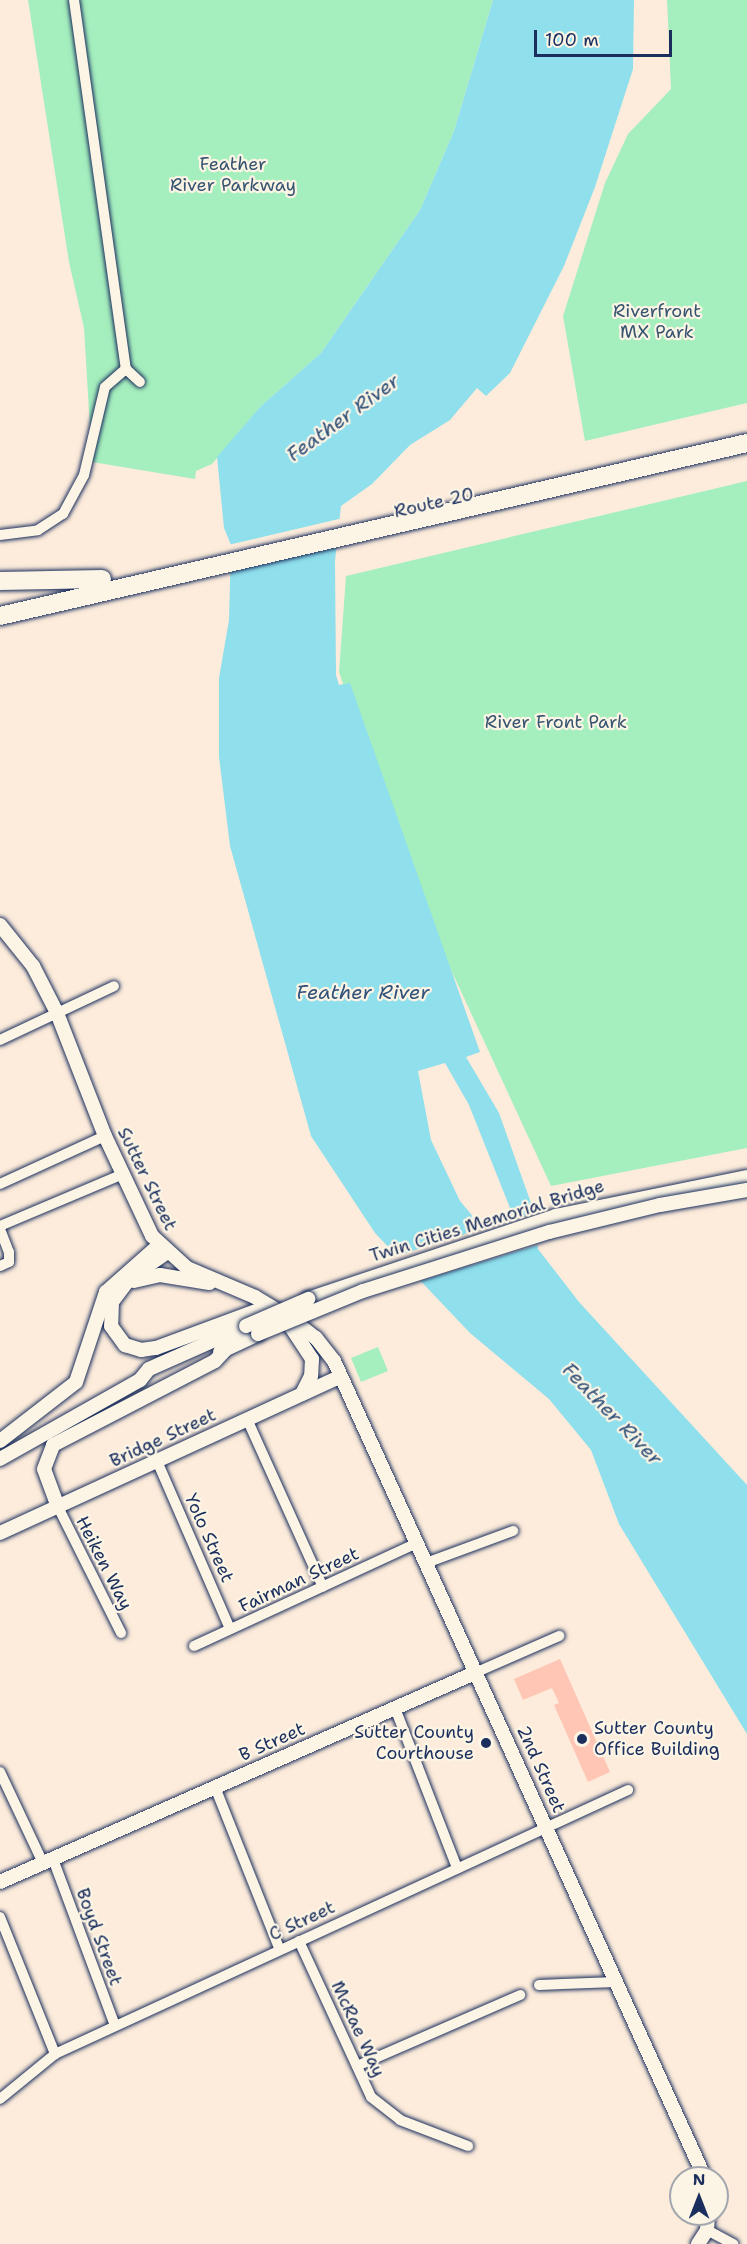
<!DOCTYPE html>
<html>
<head>
<meta charset="utf-8">
<style>
	body { margin:0 }
	#map { position:relative; width:747px; height:2244px; overflow:hidden; background:#fdecdb; font-family:"Shantell Sans",sans-serif }
	div>[style] { position:absolute }
	[style*='--x'] { left:calc(var(--x)*1px); top:calc(var(--y)*1px); width:calc(var(--w)*1px); rotate:calc(var(--a)*1deg) }
	.green>* { inset:0; background:#a5efbe }
	.water>* { inset:0; background:#8fdfec }
	.pier>* { inset:0; background:#fdecdb }
	.building>* { inset:0; background:#ffc6b5 }
	.roads { filter:drop-shadow(0 0 2px #1b2f5e) drop-shadow(0 0 2px #1b2f5e) }
	.street>* { height:10px; margin:-5px; padding:0 5px; transform-origin:5px; border-radius:5px; background:#fcf5e5 }
	.secondary>* { height:14px; margin:-7px; padding:0 7px; transform-origin:7px; border-radius:7px; background:#fcf5e5 }
	.highway>* { height:18px; margin:-9px; padding:0 9px; transform-origin:9px; border-radius:9px; background:#fcf5e5 }
	.bridges { filter:drop-shadow(0 0 2px #1b2f5e) drop-shadow(0 0 2px #1b2f5e) }
	.secondary-bridge>* { height:14px; margin:-7px; padding:0 7px; transform-origin:7px; border-radius:7px; background:#fcf5e5 }
	.dots>* { width:16px; height:16px; translate:-50% -50%; box-sizing:border-box; border:3px solid #fcf5e5; border-radius:50% }
	span { translate:-50% -50%; white-space:nowrap; text-align:center; line-height:1.15; -webkit-text-stroke:4.5px #fcf5e5; paint-order:stroke }
	.park-label { font-size:18px; color:#375571 }
	.street-label { font-size:18px; color:#1b2f5e }
	.poi-label { font-size:18px; color:#1b2f5e }
	.left { translate:0 -50%; text-align:left }
	.right { translate:-100% -50%; text-align:right }
	.water-label { font-size:20px; color:#32527a; font-style:italic }
	.north { position:absolute; left:669px; top:2166px; width:60px; height:60px; box-sizing:border-box; background:#fcf5e5; border:2px solid #a2a6af; border-radius:50%; rotate:0deg; font-size:16px; font-weight:700; line-height:24px; text-align:center; color:#1b2f5e }
	.north::after { content:''; display:block; margin:auto; width:21px; height:27px; background:#1b2f5e; clip-path:polygon(50% 0,100% 100%,50% 72%,0 100%) }
	.scale { position:absolute; left:534px; top:30px; width:138px; height:27px; box-sizing:border-box; border:3px solid #1b2f5e; border-top:0; padding-left:8px; font-size:18px; line-height:21px; white-space:nowrap; color:#1b2f5e; -webkit-text-stroke:4px #fcf5e5; paint-order:stroke }
</style>
</head>
<body>
<div id="map">
	<div class="green">
		<div style="clip-path:polygon(28px 0,493px 0,454px 131px,420px 210px,321px 353px,261px 406px,212px 464px,196px 471px,195px 479px,92px 462px,84px 328px,69px 262px)"></div>
		<div style="clip-path:polygon(667px 0,747px 0,747px 403px,585px 441px,563px 316px,605px 183px,628px 134px,671px 89px)"></div>
		<div style="clip-path:polygon(747px 481px,747px 1148px,551px 1186px,409px 879px,339px 672px,346px 576px)"></div>
		<div style="clip-path:polygon(378px 1347px,388px 1371px,361px 1382px,351px 1358px)"></div>
	</div>
	<div class="water">
		<div style="clip-path:polygon(evenodd,493px 0,634px 0,633px 69px,595px 187px,564px 266px,510px 373px,486px 396px,477px 388px,450px 420px,410px 445px,372px 484px,341px 506px,335px 561px,336px 675px,339px 685px,350px 683px,480px 1052px,466px 1057px,499px 1113px,531px 1203px,538px 1249px,579px 1302px,747px 1485px,747px 1734px,619px 1524px,591px 1450px,549px 1399px,470px 1333px,375px 1233px,311px 1136px,230px 846px,219px 757px,219px 678px,229px 620px,231px 545px,224px 528px,217px 457px,261px 406px,321px 353px,420px 210px,454px 131px,493px 0,445px 1063px,469px 1105px,510px 1208px,513px 1229px,499px 1238px,481px 1226px,460px 1201px,431px 1140px,418px 1071px,445px 1063px)"></div>
	</div>
	<div class="pier">
		<div style="clip-path:polygon(343px 518px,340px 541px,227px 567px,228px 545px)"></div>
		<div style="clip-path:polygon(536px 1212px,541px 1244px,417px 1282px,393px 1257px,465px 1234px,471px 1228px,487px 1227px,500px 1235px,510px 1228px,509px 1220px)"></div>
	</div>
	<div class="building">
		<div style="clip-path:polygon(560px 1659px,610px 1772px,588px 1782px,554px 1705px,559px 1703px,552px 1688px,523px 1700px,514px 1679px)"></div>
	</div>
	<div class="roads">
		<div class="street">
			<div style="--x:74;--y:0;--w:373;--a:82"></div>
			<div style="--x:126;--y:369;--w:19;--a:43"></div>
			<div style="--x:0;--y:535;--w:38;--a:-7"></div>
			<div style="--x:38;--y:530;--w:30;--a:-33"></div>
			<div style="--x:63;--y:514;--w:44;--a:-61.7"></div>
			<div style="--x:84;--y:475;--w:90;--a:-76.6"></div>
			<div style="--x:105;--y:387;--w:28;--a:-41"></div>
			<div style="--x:0;--y:1040;--w:126;--a:-25.3"></div>
			<div style="--x:0;--y:1184;--w:115;--a:-24.6"></div>
			<div style="--x:0;--y:1226;--w:134;--a:-22.9"></div>
			<div style="--x:0;--y:1229;--w:25;--a:69"></div>
			<div style="--x:9;--y:1252;--w:10;--a:90"></div>
			<div style="--x:9;--y:1262;--w:10;--a:156"></div>
			<div style="--x:247;--y:1419;--w:184;--a:65.7"></div>
			<div style="--x:157;--y:1461;--w:183;--a:66.5"></div>
			<div style="--x:58;--y:1507;--w:141;--a:63.4"></div>
			<div style="--x:426;--y:1563;--w:93;--a:-20.2"></div>
			<div style="--x:194;--y:1646;--w:246;--a:-24.8"></div>
			<div style="--x:477;--y:1672;--w:90;--a:-23.7"></div>
			<div style="--x:395;--y:1708;--w:172;--a:68.8"></div>
			<div style="--x:0;--y:1772;--w:101;--a:64.7"></div>
			<div style="--x:215;--y:1787;--w:175;--a:68.3"></div>
			<div style="--x:53;--y:1859;--w:178;--a:69.6"></div>
			<div style="--x:0;--y:1917;--w:148;--a:68.1"></div>
			<div style="--x:299;--y:1941;--w:172;--a:65.2"></div>
			<div style="--x:371;--y:2097;--w:37;--a:38"></div>
			<div style="--x:400;--y:2120;--w:73;--a:20.9"></div>
			<div style="--x:539;--y:1985;--w:77;--a:-2.2"></div>
			<div style="--x:357;--y:2066;--w:178;--a:-23.5"></div>
			<div style="--x:0;--y:2099;--w:71;--a:-39.3"></div>
			<div style="--x:55;--y:2054;--w:631;--a:-24.74"></div>
			<div style="--x:707;--y:2230;--w:30;--a:28"></div>
		</div>
		<div class="secondary">
			<div style="--x:0;--y:925;--w:53;--a:51.2"></div>
			<div style="--x:33;--y:966;--w:53;--a:62.9"></div>
			<div style="--x:57;--y:1013;--w:132;--a:68.7"></div>
			<div style="--x:105;--y:1136;--w:110;--a:64.8"></div>
			<div style="--x:152;--y:1236;--w:47;--a:42.4"></div>
			<div style="--x:187;--y:1268;--w:74;--a:23.1"></div>
			<div style="--x:255;--y:1297;--w:41;--a:31"></div>
			<div style="--x:290;--y:1318;--w:33;--a:38"></div>
			<div style="--x:316;--y:1338;--w:29;--a:52"></div>
			<div style="--x:334;--y:1361;--w:897;--a:65.58"></div>
			<div style="--x:166;--y:1253;--w:44;--a:145.2"></div>
			<div style="--x:130;--y:1278;--w:30;--a:127"></div>
			<div style="--x:112;--y:1302;--w:24;--a:92"></div>
			<div style="--x:111;--y:1326;--w:24;--a:54"></div>
			<div style="--x:125;--y:1345;--w:17;--a:17"></div>
			<div style="--x:141;--y:1350;--w:15;--a:-8"></div>
			<div style="--x:156;--y:1348;--w:110;--a:-20.3"></div>
			<div style="--x:134;--y:1281;--w:27;--a:-13"></div>
			<div style="--x:160;--y:1275;--w:50;--a:9.3"></div>
			<div style="--x:308;--y:1299;--w:262;--a:-18.5"></div>
			<div style="--x:556;--y:1216;--w:195;--a:-11.5"></div>
			<div style="--x:283;--y:1315;--w:53;--a:56.6"></div>
			<div style="--x:312;--y:1359;--w:17;--a:93"></div>
			<div style="--x:311;--y:1376;--w:20;--a:117"></div>
			<div style="--x:220;--y:1352;--w:42;--a:-25.3"></div>
			<div style="--x:0;--y:1441;--w:96;--a:-37.8"></div>
			<div style="--x:76;--y:1382;--w:95;--a:-71.6"></div>
			<div style="--x:106;--y:1292;--w:71;--a:-41.6"></div>
			<div style="--x:0;--y:1459;--w:161;--a:-29.4"></div>
			<div style="--x:140;--y:1380;--w:14;--a:-51"></div>
			<div style="--x:149;--y:1369;--w:106;--a:-23.9"></div>
			<div style="--x:58;--y:1507;--w:40;--a:-110.2"></div>
			<div style="--x:44;--y:1469;--w:26;--a:-69"></div>
			<div style="--x:53;--y:1445;--w:182;--a:-27.4"></div>
			<div style="--x:215;--y:1361;--w:18;--a:-47"></div>
			<div style="--x:0;--y:1533;--w:375;--a:-24.7"></div>
			<div style="--x:0;--y:1882;--w:521;--a:-23.76"></div>
			<div style="--x:698;--y:2244;--w:17;--a:-57"></div>
			<div style="--x:707;--y:2230;--w:16;--a:-86"></div>
		</div>
		<div class="highway">
			<div style="--x:0;--y:581;--w:102;--a:-1.1"></div>
			<div style="--x:0;--y:616;--w:767;--a:-13.04"></div>
		</div>
	</div>
	<div class="bridges">
		<div class="secondary-bridge">
			<div style="--x:246;--y:1326;--w:68;--a:-23.5"></div>
			<div style="--x:258;--y:1334;--w:113;--a:-22.3"></div>
			<div style="--x:363;--y:1291;--w:195;--a:-17.6"></div>
			<div style="--x:549;--y:1232;--w:114;--a:-13.7"></div>
			<div style="--x:660;--y:1205;--w:88;--a:-9.8"></div>
		</div>
	</div>
	<div class="dots">
		<div style="left:582px;top:1739px;background:#1b2f5e"></div>
		<div style="left:486px;top:1743px;background:#1b2f5e"></div>
	</div>
	<div class="park-label">
		<span style="left:233px;top:175px">Feather<br>River Parkway</span>
		<span style="left:657px;top:322px">Riverfront<br>MX Park</span>
		<span style="left:556px;top:722px">River Front Park</span>
	</div>
	<div class="street-label">
		<span style="left:434px;top:503px;rotate:-13deg">Route 20</span>
		<span style="left:147px;top:1179px;rotate:64deg">Sutter Street</span>
		<span style="left:487px;top:1221px;rotate:-17deg">Twin Cities Memorial Bridge</span>
		<span style="left:163px;top:1438px;rotate:-25deg">Bridge Street</span>
		<span style="left:209px;top:1538px;rotate:66deg">Yolo Street</span>
		<span style="left:104px;top:1563px;rotate:63deg">Heiken Way</span>
		<span style="left:299px;top:1580px;rotate:-25deg">Fairman Street</span>
		<span style="left:272px;top:1742px;rotate:-24deg">B Street</span>
		<span style="left:541px;top:1769px;rotate:66deg">2nd Street</span>
		<span style="left:302px;top:1921px;rotate:-25deg">C Street</span>
		<span style="left:99px;top:1937px;rotate:70deg">Boyd Street</span>
		<span style="left:358px;top:2029px;rotate:65deg">McRae Way</span>
	</div>
	<div class="poi-label">
		<span class="left" style="left:594px;top:1739px">Sutter County<br>Office Building</span>
		<span class="right" style="left:474px;top:1743px">Sutter County<br>Courthouse</span>
	</div>
	<div class="water-label">
		<span style="left:343px;top:418px;rotate:-36deg">Feather River</span>
		<span style="left:363px;top:992px">Feather River</span>
		<span style="left:612px;top:1414px;rotate:46deg">Feather River</span>
	</div>
	<div class="north">N</div>
	<div class="scale">100 m</div>
</div>
</body>
</html>
